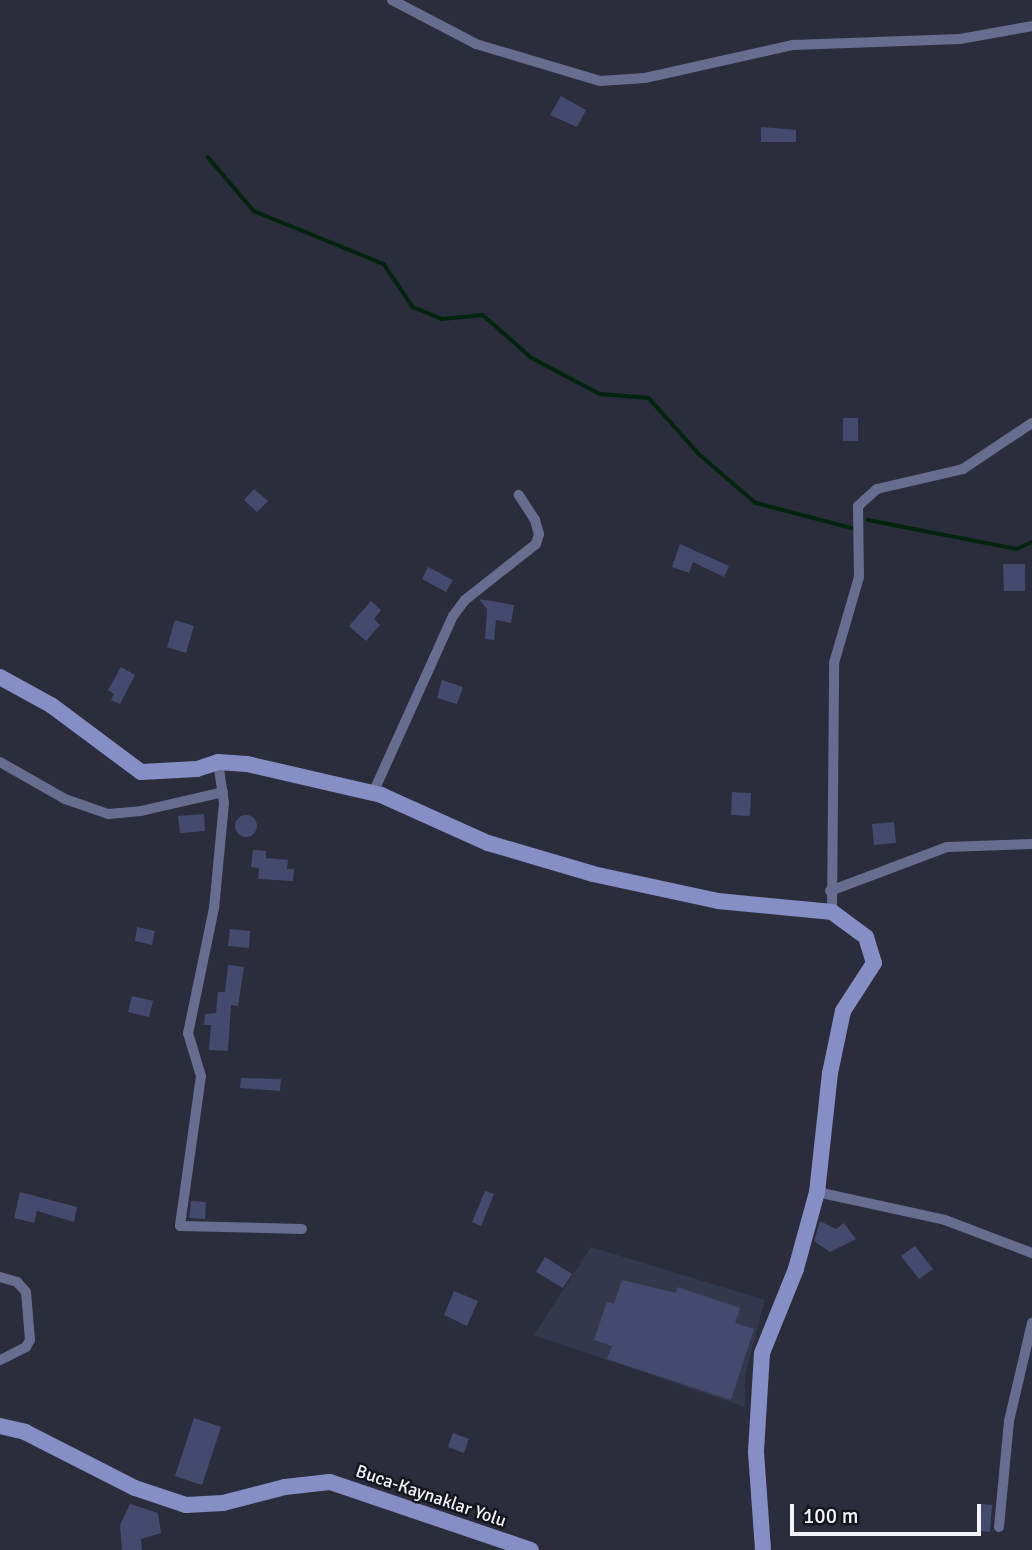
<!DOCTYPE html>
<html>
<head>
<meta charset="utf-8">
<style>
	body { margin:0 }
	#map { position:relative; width:1032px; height:1550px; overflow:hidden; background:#2b2d3c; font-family:Signika,sans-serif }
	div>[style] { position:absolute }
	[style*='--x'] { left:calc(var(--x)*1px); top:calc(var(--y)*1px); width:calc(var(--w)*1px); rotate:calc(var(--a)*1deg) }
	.built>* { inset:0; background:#34384c }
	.stream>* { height:3.5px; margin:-1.75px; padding:0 1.75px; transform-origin:1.75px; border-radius:1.75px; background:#04250d }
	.building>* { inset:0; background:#444a6d }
	.round { border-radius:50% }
	.street>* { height:10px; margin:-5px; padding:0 5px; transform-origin:5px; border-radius:5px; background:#666d8e }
	.secondary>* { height:16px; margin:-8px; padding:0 8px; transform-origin:8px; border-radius:8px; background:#868fc5 }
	span { translate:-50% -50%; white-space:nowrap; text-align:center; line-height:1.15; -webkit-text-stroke:5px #15161d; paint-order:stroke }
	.street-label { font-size:18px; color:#f1f3fd }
	.scale { position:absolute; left:790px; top:1504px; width:191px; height:32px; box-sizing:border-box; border:4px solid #f1f3fd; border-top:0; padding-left:9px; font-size:21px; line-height:24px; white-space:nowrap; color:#f1f3fd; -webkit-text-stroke:5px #15161d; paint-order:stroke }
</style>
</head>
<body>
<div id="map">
	<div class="built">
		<div style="clip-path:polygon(591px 1247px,765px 1300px,745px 1375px,745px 1407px,534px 1335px)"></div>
	</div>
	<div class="stream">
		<div style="--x:208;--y:157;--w:71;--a:49.6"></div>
		<div style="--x:254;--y:211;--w:140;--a:22.2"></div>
		<div style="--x:384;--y:264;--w:52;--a:56"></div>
		<div style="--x:413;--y:307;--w:31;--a:22"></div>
		<div style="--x:442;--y:319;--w:41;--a:-5.6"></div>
		<div style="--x:483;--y:315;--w:65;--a:41.3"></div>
		<div style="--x:532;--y:358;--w:77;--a:27.9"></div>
		<div style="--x:600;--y:394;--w:49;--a:4.7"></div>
		<div style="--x:649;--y:398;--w:75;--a:48.2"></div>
		<div style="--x:699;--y:454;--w:75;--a:40.7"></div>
		<div style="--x:756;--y:503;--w:99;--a:14.6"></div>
		<div style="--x:868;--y:520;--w:152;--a:11"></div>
		<div style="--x:1017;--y:549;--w:17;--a:-25"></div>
	</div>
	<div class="building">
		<div style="clip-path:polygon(561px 96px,586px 110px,577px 127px,550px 115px)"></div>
		<div style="clip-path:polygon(761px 127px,796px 130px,796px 142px,761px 142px)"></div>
		<div style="clip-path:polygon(843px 418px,858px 418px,858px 441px,843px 441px)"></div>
		<div style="clip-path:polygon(254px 489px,268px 501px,257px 512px,244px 500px)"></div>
		<div style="clip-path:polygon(680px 544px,729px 566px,724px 577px,693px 562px,689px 573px,672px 567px)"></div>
		<div style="clip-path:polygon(1003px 564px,1025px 564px,1025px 591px,1004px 591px)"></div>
		<div style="clip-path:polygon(428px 567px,453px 580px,446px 592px,422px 579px)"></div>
		<div style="clip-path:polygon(479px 599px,514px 605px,511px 623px,496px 620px,494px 640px,485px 639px,487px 609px)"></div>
		<div style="clip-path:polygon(371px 601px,381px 610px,374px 619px,380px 625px,366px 641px,349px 626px)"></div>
		<div style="clip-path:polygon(175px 620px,194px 626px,186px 653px,167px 647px)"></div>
		<div style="clip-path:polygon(121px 667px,135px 675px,120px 704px,111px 700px,114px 694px,108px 690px)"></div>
		<div style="clip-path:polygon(442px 680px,463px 687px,457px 704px,437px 698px)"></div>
		<div style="clip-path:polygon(732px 792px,751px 793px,750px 816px,731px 815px)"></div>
		<div style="clip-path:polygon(204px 814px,205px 831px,180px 833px,178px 816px)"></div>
		<div class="round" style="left:235px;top:815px;width:22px;height:22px"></div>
		<div style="clip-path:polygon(894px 822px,896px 843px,874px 845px,872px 824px)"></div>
		<div style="clip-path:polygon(253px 850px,266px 851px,266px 858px,288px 860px,287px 869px,294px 869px,293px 881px,258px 879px,259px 868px,251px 867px)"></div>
		<div style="clip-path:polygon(137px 927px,155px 931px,152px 945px,135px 941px)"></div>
		<div style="clip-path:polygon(230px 929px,250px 931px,249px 948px,228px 946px)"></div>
		<div style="clip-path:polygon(228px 965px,244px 967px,238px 1006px,231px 1005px,228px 1051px,209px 1050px,211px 1025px,204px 1025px,205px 1014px,216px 1013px,218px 992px,225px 992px)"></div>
		<div style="clip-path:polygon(132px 996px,153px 1001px,149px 1017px,128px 1012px)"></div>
		<div style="clip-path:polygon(241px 1078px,281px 1079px,280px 1091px,240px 1088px)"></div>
		<div style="clip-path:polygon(485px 1191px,494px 1194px,481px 1226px,472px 1222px)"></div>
		<div style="clip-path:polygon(20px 1192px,77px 1207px,74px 1222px,37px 1211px,34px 1223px,14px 1218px)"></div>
		<div style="clip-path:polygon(191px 1201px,206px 1202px,205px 1219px,189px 1218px)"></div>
		<div style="clip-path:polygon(820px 1221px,836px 1229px,844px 1223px,856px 1239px,830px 1252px,814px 1241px)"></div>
		<div style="clip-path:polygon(915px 1246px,933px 1269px,919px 1279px,901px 1256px)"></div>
		<div style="clip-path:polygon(545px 1257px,572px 1274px,563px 1288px,536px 1272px)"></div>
		<div style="clip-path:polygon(622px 1280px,676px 1293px,677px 1287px,740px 1308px,735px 1323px,754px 1329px,731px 1400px,607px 1359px,612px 1346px,594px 1340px,607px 1302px,614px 1304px)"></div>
		<div style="clip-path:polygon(454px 1291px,478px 1301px,467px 1326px,444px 1315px)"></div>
		<div style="clip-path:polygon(194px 1418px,221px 1427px,202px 1485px,175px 1476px)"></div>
		<div style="clip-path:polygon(453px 1433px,469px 1439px,464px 1453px,448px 1447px)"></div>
		<div style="clip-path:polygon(130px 1504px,158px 1513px,161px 1533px,141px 1539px,142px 1550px,122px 1550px,120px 1525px)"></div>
		<div style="clip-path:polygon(981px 1504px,992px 1505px,990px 1532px,978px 1531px)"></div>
	</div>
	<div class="street">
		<div style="--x:392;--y:0;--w:95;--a:27.6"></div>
		<div style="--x:476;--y:44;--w:129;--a:16.6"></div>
		<div style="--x:600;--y:81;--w:45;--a:-3.8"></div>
		<div style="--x:645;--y:78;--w:152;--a:-12.6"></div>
		<div style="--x:793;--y:45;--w:167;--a:-2.1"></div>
		<div style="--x:960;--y:39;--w:73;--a:-10.2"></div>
		<div style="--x:0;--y:762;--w:75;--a:29.6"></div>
		<div style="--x:65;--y:799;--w:46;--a:19.2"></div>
		<div style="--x:108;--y:814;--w:33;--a:-5"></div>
		<div style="--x:141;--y:811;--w:84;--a:-13"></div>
		<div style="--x:218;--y:762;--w:41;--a:81.7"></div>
		<div style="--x:224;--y:803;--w:105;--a:95.4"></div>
		<div style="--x:214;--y:908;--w:128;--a:101.7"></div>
		<div style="--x:188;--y:1033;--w:45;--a:73.2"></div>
		<div style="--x:201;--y:1076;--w:151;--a:98"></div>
		<div style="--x:180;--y:1226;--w:122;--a:1.4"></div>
		<div style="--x:373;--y:793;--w:194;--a:-65.7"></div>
		<div style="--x:453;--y:616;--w:20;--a:-53"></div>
		<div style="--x:465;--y:600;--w:90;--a:-38.3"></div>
		<div style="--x:536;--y:544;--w:10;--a:-73"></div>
		<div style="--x:539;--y:534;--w:15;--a:-106"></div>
		<div style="--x:535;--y:520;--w:30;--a:-123"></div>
		<div style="--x:830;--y:891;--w:125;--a:-20.6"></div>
		<div style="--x:947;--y:847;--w:85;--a:-2"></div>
		<div style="--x:832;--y:912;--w:249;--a:-89.5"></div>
		<div style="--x:834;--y:663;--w:90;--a:-73.8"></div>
		<div style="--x:859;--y:577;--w:71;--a:-90.8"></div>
		<div style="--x:858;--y:506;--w:25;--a:-42"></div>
		<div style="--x:877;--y:489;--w:88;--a:-13.1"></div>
		<div style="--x:963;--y:469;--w:83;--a:-33.7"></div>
		<div style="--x:817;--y:1192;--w:131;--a:12.3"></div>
		<div style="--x:945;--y:1220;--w:93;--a:20.8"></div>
		<div style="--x:0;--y:1277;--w:18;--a:16"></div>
		<div style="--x:17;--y:1282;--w:13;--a:48"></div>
		<div style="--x:26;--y:1292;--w:48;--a:85.2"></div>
		<div style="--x:30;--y:1340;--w:8;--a:120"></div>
		<div style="--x:26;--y:1347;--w:29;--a:153"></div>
		<div style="--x:999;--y:1527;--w:106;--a:-84.6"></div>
		<div style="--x:1009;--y:1421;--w:101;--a:-76.8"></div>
	</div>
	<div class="secondary">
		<div style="--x:0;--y:677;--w:58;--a:28.8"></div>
		<div style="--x:51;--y:705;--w:112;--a:36.7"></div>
		<div style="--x:141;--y:772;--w:56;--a:-3.1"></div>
		<div style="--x:197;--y:769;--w:22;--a:-18"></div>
		<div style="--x:218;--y:762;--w:29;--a:4"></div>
		<div style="--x:247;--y:764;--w:138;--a:13"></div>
		<div style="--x:381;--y:795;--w:117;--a:24.2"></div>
		<div style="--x:488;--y:843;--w:109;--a:16.4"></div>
		<div style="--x:593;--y:874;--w:128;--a:12.2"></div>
		<div style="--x:718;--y:901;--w:115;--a:5.5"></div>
		<div style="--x:832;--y:912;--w:42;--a:36.3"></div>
		<div style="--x:866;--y:937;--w:27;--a:73"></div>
		<div style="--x:874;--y:963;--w:57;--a:122.9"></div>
		<div style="--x:843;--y:1011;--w:63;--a:101.8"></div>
		<div style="--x:830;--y:1073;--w:120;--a:96.2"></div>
		<div style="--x:817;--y:1192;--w:80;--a:105.3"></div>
		<div style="--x:796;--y:1269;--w:91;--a:112"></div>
		<div style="--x:762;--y:1353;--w:99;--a:93.5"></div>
		<div style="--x:756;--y:1452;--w:98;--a:85.9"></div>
		<div style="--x:0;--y:1426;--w:26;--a:13"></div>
		<div style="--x:25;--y:1432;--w:123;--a:27"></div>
		<div style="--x:135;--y:1488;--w:54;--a:18.4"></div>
		<div style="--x:186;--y:1505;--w:37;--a:-3"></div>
		<div style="--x:223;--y:1503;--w:64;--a:-14.5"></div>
		<div style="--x:285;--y:1487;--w:45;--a:-6.3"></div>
		<div style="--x:330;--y:1482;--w:212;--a:18.7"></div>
	</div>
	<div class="street-label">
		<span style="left:431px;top:1496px;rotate:19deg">Buca-Kaynaklar Yolu</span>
	</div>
	<div class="scale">100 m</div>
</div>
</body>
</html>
